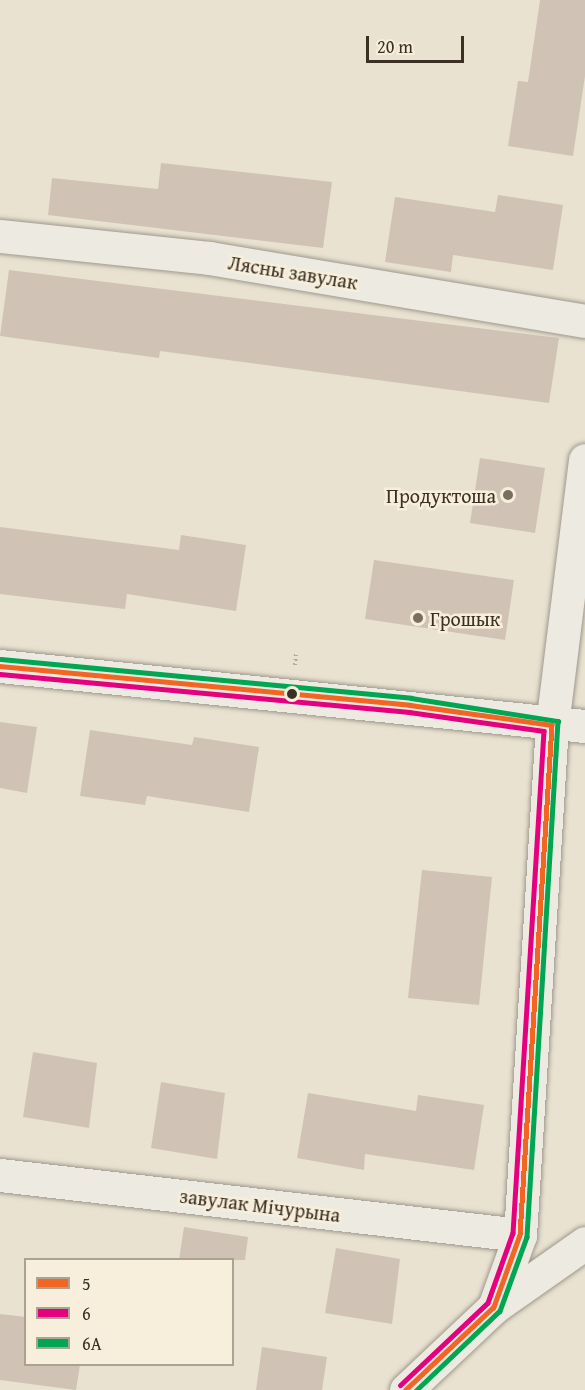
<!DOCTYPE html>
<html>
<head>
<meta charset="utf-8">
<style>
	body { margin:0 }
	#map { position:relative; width:585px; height:1390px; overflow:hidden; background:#e9e2d1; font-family:"Gentium Book Plus",serif }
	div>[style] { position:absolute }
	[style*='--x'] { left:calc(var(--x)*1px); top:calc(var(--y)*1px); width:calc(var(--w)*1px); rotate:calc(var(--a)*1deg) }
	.building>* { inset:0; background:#d0c3b5 }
	.path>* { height:4px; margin-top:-2px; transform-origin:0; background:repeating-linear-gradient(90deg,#aeaaa2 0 1.5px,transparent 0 4.5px) }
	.roads { filter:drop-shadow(0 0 2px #9e988d) drop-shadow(0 0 2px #9e988d) }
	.street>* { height:33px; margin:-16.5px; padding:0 16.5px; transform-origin:16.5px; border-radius:16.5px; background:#edeae1 }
	.secondary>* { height:33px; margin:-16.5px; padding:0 16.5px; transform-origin:16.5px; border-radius:16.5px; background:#edeae1 }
	.bus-1>* { height:4.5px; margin:-2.25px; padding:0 2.25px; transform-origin:2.25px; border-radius:2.25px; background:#f26522 }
	.bus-2>* { height:4.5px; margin:-2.25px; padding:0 2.25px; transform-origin:2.25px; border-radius:2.25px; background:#e5007d }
	.bus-3>* { height:4.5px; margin:-2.25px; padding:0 2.25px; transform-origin:2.25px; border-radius:2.25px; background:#00a651 }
	.dots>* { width:16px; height:16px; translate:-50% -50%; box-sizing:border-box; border:3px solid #f7efdb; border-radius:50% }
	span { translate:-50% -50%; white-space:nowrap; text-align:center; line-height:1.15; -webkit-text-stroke:5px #f7efdb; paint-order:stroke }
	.street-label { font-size:20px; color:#3c2f23 }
	.poi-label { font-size:20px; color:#3c2f23 }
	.right { translate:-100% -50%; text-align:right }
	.left { translate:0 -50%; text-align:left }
	.legend { position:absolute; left:24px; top:1258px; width:210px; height:108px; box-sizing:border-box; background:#f7efdb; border:2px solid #aca291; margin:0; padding:8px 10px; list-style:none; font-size:18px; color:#3c2f23 }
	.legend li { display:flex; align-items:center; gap:12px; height:30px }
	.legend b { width:30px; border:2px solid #aca291 }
	.scale { position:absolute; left:366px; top:36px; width:98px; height:27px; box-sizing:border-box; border:3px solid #3c2f23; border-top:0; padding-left:8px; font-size:18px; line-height:21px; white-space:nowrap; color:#3c2f23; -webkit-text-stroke:4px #f7efdb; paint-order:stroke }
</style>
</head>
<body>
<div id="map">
	<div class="building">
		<div style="clip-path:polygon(540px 0,585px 0,585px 76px,573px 156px,508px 146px,518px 81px,528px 82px)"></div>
		<div style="clip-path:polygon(161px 163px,332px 182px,323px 248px,48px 215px,52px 178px,158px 189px)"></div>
		<div style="clip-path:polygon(498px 195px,563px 205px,553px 270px,453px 255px,451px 272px,385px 262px,395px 197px,495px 212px)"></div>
		<div style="clip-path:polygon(9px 270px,559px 338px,549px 403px,160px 351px,159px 358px,0 336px)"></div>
		<div style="clip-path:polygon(480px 458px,545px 468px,535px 533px,470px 523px)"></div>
		<div style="clip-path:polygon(0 527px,179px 550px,181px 535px,246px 545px,236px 611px,127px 594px,125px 609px,0 594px)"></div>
		<div style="clip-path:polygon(374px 560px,514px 580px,505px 640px,365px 619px)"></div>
		<div style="clip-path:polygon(0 722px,37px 727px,27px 793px,0 788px)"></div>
		<div style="clip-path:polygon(90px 730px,192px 745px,194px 737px,259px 747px,249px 812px,147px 796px,145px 805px,80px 796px)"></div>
		<div style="clip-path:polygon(422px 870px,492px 877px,479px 1005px,408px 998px)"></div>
		<div style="clip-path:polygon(33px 1052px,97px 1063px,89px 1128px,23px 1117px)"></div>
		<div style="clip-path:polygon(161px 1082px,225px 1093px,217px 1159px,151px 1148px)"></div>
		<div style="clip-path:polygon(308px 1093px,416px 1111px,418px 1095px,484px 1105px,474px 1170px,365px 1154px,364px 1170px,297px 1158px)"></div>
		<div style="clip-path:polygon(184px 1227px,248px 1237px,245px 1260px,179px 1260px)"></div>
		<div style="clip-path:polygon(336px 1248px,400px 1259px,392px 1324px,325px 1313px)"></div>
		<div style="clip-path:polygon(0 1314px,26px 1317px,26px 1365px,80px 1365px,76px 1390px,0 1380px)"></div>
		<div style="clip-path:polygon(262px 1347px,327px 1357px,322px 1390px,256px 1390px)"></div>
	</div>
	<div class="path">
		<div style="--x:295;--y:665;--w:12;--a:-85"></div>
	</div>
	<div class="roads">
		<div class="street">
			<div style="--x:0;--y:236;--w:210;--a:6"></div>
			<div style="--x:209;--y:258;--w:381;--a:9.5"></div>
			<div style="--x:552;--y:725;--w:267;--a:-82.9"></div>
			<div style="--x:0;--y:1175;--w:523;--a:6.58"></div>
		</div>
		<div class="secondary">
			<div style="--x:0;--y:666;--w:588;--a:5.86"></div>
			<div style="--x:494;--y:1307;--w:77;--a:-70.1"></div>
			<div style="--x:520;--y:1235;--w:511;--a:-86.41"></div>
			<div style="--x:406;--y:1390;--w:121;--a:-43.3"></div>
			<div style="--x:494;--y:1307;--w:111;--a:-35.1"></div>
		</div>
	</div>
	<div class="bus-1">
		<div style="--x:0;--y:666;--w:412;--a:5.4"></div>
		<div style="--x:410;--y:705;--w:143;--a:8"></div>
		<div style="--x:552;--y:725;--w:511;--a:93.59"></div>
		<div style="--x:520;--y:1235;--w:77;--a:109.9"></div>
		<div style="--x:494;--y:1307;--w:121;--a:136.7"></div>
	</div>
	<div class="bus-2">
		<div style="--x:0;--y:674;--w:411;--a:5.3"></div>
		<div style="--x:409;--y:712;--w:136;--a:8"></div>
		<div style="--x:544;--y:731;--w:503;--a:93.53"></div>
		<div style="--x:513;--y:1233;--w:74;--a:109.7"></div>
		<div style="--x:488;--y:1303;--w:120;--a:136.7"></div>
	</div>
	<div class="bus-3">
		<div style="--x:1;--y:659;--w:412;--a:5.4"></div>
		<div style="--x:411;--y:698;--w:149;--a:8.9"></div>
		<div style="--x:558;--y:721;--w:517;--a:93.44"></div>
		<div style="--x:527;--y:1237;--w:79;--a:110"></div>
		<div style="--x:500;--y:1311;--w:115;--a:136.4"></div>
	</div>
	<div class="dots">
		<div style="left:508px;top:495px;background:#796e60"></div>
		<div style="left:418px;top:618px;background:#796e60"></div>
		<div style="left:292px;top:694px;background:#3c2f23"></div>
	</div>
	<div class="street-label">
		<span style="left:293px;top:272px;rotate:9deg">Лясны завулак</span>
		<span style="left:260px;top:1205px;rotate:7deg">завулак Мічурына</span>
	</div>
	<div class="poi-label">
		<span class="right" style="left:496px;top:495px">Продуктоша</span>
		<span class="left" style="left:430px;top:618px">Грошык</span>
	</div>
	<ul class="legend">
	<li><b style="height:8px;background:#f26522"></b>5</li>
	<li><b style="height:8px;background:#e5007d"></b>6</li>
	<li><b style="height:8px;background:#00a651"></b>6А</li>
	</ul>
	<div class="scale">20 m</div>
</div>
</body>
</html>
